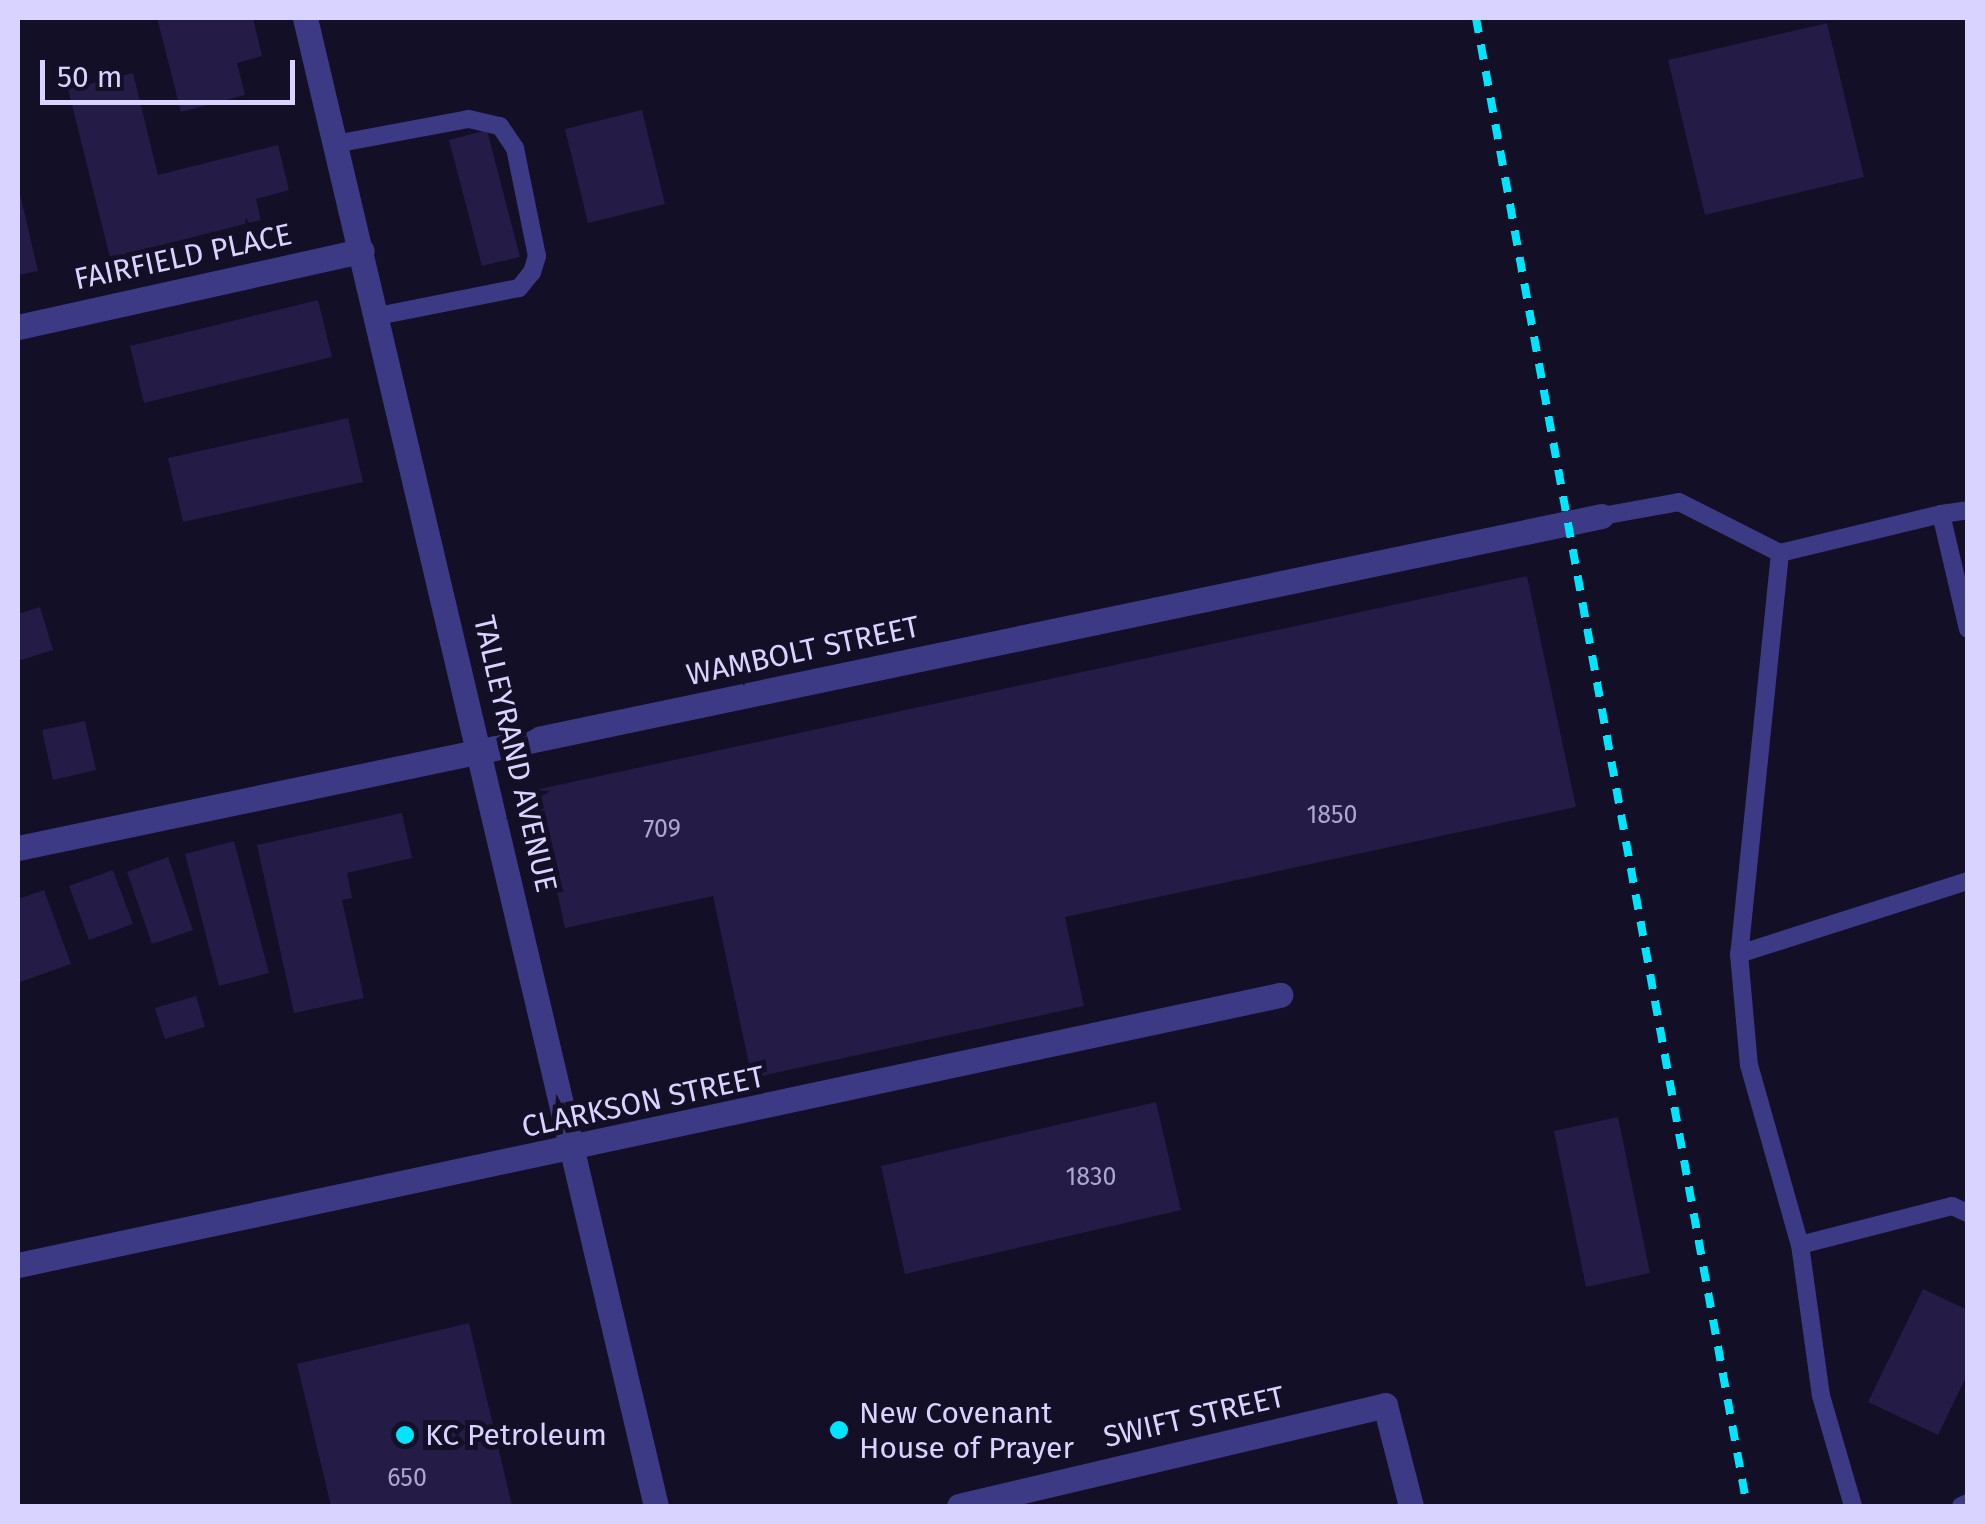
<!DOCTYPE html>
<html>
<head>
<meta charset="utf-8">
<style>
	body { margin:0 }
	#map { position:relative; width:1985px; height:1524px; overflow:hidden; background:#130f26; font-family:"Fira Sans",sans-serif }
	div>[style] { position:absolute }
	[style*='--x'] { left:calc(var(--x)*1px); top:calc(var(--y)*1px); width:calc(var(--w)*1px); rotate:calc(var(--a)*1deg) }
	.building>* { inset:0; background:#241b47 }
	.service>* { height:18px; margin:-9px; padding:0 9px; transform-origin:9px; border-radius:9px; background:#3d3a85 }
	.minor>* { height:25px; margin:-12.5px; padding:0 12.5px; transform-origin:12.5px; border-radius:12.5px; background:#3d3a85 }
	.tertiary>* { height:25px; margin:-12.5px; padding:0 12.5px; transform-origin:12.5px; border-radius:12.5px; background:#3d3a85 }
	.rail>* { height:8px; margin-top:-4px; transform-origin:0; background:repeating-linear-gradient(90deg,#00e5ff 0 15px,transparent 0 27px) }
	.dots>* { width:28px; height:28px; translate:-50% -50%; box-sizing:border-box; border:5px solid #130f26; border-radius:50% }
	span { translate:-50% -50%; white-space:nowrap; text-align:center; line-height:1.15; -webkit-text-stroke:10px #130f26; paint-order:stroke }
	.number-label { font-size:25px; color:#aca6d1 }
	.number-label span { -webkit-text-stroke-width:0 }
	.street-label { font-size:30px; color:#d9d4ff }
	.poi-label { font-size:30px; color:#d9d4ff }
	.left { translate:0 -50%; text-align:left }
	.frame { position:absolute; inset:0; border:20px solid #d9d4ff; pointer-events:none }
	.scale { position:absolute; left:40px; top:60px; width:255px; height:45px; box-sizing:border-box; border:5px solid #d9d4ff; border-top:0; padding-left:12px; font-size:30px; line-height:35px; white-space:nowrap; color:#d9d4ff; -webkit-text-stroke:8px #130f26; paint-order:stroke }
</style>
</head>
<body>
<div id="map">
	<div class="building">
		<div style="clip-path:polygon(157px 18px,253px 18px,262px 56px,237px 63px,245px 95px,181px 112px)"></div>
		<div style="clip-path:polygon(1827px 23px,1864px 177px,1705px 215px,1668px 60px)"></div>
		<div style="clip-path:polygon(133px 73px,158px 175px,278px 145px,289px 190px,256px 199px,261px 220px,110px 258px,68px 89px)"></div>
		<div style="clip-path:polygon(642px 110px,665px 204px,588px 223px,565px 129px)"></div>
		<div style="clip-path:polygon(487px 130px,520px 257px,482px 266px,449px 140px)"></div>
		<div style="clip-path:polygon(18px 185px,38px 271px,18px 275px)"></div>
		<div style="clip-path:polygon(318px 300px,332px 357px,144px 403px,130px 346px)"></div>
		<div style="clip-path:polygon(348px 418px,363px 482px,183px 522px,168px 458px)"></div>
		<div style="clip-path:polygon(1527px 576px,1576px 807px,1065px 917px,1084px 1006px,752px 1078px,713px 896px,565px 928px,535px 790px)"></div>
		<div style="clip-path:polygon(40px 607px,53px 650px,18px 661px,18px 614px)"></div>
		<div style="clip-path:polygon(85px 721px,96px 770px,53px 780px,42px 730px)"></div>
		<div style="clip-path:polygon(402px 813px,412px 858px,347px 873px,352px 898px,342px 900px,364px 998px,294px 1013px,257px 845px)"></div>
		<div style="clip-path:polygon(234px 841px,269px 973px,219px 986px,185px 854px)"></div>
		<div style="clip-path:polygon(168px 857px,193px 930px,152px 944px,127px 872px)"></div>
		<div style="clip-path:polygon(113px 870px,133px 924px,89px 940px,69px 886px)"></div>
		<div style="clip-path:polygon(44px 890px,71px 964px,20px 982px,18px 899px)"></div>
		<div style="clip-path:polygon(196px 996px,205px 1027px,165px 1039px,155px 1008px)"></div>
		<div style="clip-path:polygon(1156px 1102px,1181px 1210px,905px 1274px,881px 1166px)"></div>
		<div style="clip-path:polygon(1618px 1117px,1650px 1273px,1586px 1287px,1554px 1131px)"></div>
		<div style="clip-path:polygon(1923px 1289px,1968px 1310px,1968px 1373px,1938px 1435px,1868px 1402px)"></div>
		<div style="clip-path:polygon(469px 1323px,512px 1506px,331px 1506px,297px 1364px)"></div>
	</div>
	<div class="service">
		<div style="--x:335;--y:144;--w:136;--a:-10.6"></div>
		<div style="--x:469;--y:119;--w:32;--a:13"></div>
		<div style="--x:500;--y:126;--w:27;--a:56"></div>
		<div style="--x:515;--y:148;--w:110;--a:78.5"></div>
		<div style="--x:537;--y:256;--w:17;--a:107"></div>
		<div style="--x:532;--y:272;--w:21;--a:129"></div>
		<div style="--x:519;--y:288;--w:144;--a:168.8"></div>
		<div style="--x:1941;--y:514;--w:27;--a:-8"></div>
		<div style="--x:1602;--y:516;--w:78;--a:-10.3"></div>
		<div style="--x:1679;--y:502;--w:113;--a:26.8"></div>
		<div style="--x:1780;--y:553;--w:166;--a:-13.6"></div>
		<div style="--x:1941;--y:514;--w:118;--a:76.8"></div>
		<div style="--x:1780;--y:553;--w:403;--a:95.8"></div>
		<div style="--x:1739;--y:954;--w:111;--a:84.9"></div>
		<div style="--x:1749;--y:1065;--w:187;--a:74.2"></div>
		<div style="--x:1739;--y:954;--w:240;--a:-17.7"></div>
		<div style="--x:1853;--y:1506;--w:115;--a:-106.2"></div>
		<div style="--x:1821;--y:1396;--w:152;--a:-97.9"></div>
		<div style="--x:1800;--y:1245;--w:157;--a:-14.4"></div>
		<div style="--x:1952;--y:1206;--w:17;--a:24"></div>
		<div style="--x:1961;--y:1506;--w:8;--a:-23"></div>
	</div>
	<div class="minor">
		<div style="--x:18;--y:327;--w:352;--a:-12.5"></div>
		<div style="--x:18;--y:848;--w:1618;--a:-11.84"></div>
		<div style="--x:18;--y:1265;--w:1291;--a:-12.08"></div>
		<div style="--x:959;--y:1506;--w:438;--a:-13.3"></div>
		<div style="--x:1385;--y:1405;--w:104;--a:75.6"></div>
	</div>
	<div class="tertiary">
		<div style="--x:305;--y:18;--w:1529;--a:76.73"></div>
	</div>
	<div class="rail">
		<div style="--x:1476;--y:18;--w:1512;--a:79.68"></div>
	</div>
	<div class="dots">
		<div style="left:839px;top:1430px;background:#00e5ff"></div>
		<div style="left:405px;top:1435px;background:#00e5ff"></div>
	</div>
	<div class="number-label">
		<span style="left:1332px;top:815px">1850</span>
		<span style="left:662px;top:829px">709</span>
		<span style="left:1091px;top:1177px">1830</span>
		<span style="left:407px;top:1478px">650</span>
	</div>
	<div class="street-label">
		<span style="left:183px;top:257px;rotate:-12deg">FAIRFIELD PLACE</span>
		<span style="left:803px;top:651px;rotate:-12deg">WAMBOLT STREET</span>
		<span style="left:515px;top:754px;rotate:77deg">TALLEYRAND AVENUE</span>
		<span style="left:643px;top:1102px;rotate:-12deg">CLARKSON STREET</span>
		<span style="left:1194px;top:1417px;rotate:-13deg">SWIFT STREET</span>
	</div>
	<div class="poi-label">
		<span class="left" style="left:859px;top:1430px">New Covenant<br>House of Prayer</span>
		<span class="left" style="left:425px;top:1435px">KC Petroleum</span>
	</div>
	<div class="frame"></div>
	<div class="scale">50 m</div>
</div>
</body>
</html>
